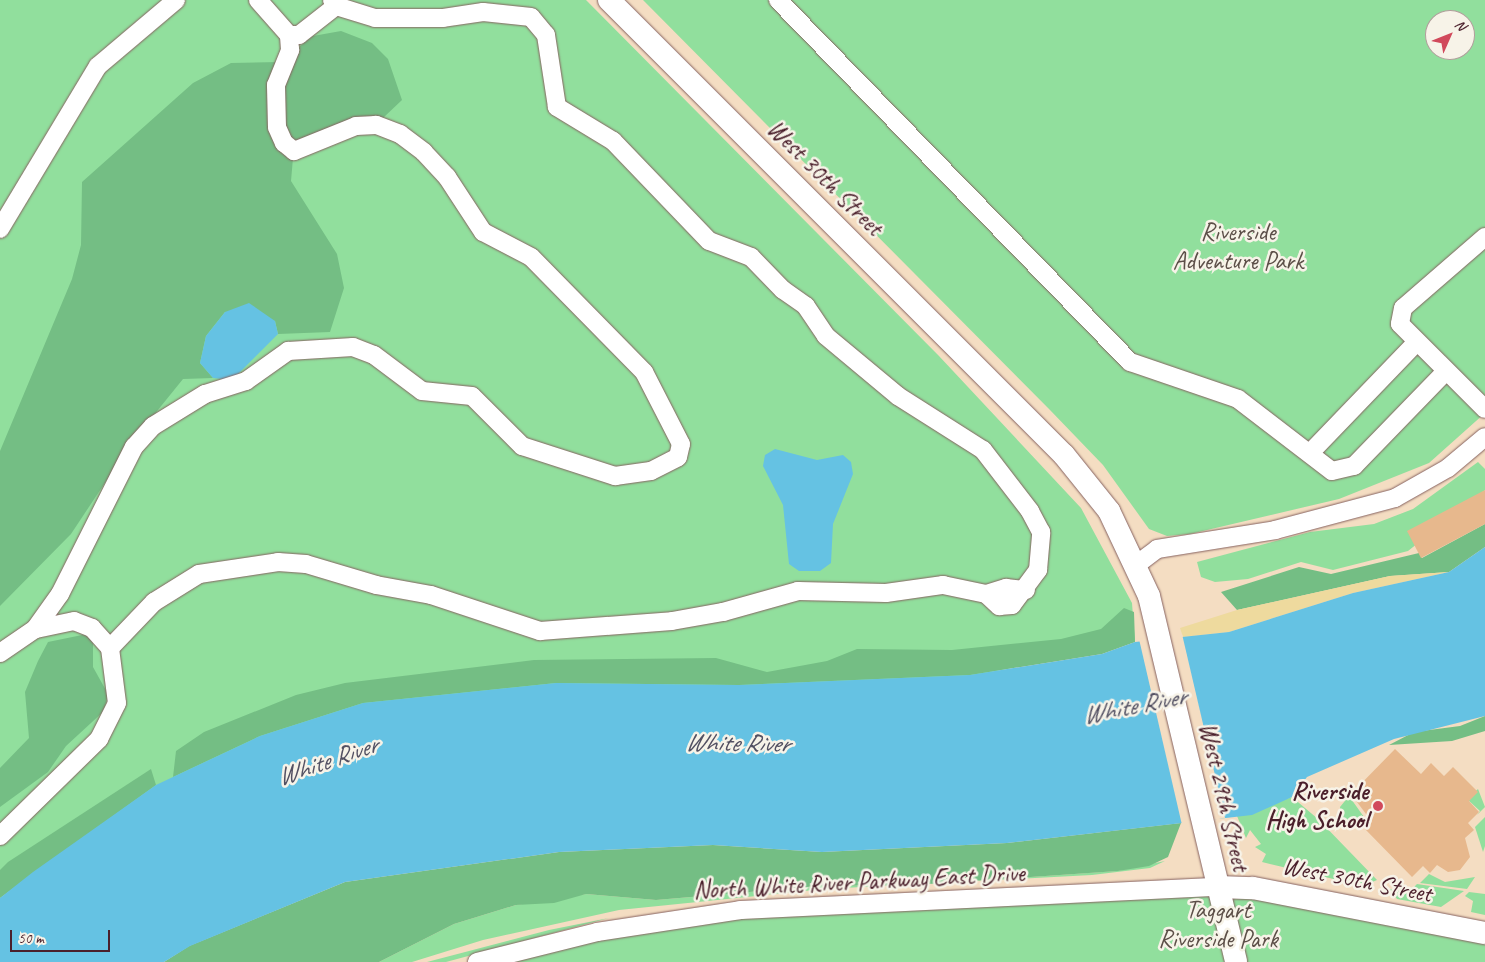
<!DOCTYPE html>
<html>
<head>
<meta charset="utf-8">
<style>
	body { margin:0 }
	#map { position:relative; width:1485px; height:962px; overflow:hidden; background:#f4ddc2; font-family:Caveat,sans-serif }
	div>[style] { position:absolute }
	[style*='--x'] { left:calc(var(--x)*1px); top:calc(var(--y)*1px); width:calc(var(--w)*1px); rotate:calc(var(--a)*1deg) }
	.green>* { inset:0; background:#91df9d }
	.forest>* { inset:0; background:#74be84 }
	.sand>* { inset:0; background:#eeda9e }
	.water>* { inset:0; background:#65c2e3 }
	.pier>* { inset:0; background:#f4ddc2 }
	.building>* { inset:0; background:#e7b88d }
	.roads { filter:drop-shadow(0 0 1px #866260) drop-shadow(0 0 1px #866260) }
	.minor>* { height:18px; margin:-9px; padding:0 9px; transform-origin:9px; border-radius:9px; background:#fff }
	.major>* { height:22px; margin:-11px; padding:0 11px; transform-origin:11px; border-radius:11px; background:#fff }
	.dots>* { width:14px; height:14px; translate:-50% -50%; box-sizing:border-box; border:2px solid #f7f3e8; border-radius:50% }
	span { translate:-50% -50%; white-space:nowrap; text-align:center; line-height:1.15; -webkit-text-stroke:5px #f7f3e8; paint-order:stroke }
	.street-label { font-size:25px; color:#4a1f2b }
	.park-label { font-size:25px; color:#5c4f48 }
	.poi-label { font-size:25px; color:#4a1f2b; font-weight:700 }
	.right { translate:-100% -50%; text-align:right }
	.water-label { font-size:26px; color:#525062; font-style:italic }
	.north { position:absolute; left:1425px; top:10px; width:50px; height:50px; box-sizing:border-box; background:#f7f3e8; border:1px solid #b29e9c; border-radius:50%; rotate:46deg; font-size:14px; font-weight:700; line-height:20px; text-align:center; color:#4a1f2b }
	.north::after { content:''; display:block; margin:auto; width:18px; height:22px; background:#d1495b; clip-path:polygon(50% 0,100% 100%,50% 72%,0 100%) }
	.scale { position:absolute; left:10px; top:930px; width:100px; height:22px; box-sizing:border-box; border:2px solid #4a1f2b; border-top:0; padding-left:6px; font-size:15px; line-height:18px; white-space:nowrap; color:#4a1f2b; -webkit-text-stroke:4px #f7f3e8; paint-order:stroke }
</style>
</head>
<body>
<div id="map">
	<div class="green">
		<div style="clip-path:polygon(0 0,586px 0,939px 356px,1081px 508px,1132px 603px,1135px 642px,33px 872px,0 898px)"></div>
		<div style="clip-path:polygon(evenodd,643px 0,1485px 0,1485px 413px,1429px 463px,1339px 499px,1190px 534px,1167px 536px,1149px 529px,1103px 465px,1050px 410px,643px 0,1435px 20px,1465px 20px,1465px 50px,1435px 50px,1435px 20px)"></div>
		<div style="clip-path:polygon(1478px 462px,1485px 469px,1485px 490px,1408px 551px,1333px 570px,1301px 562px,1248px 579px,1215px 582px,1201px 577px,1197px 562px,1310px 532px,1374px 524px,1413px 509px)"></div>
		<div style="clip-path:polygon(1478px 789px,1485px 807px,1477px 815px,1480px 811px,1467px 799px)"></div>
		<div style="clip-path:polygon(1349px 796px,1364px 817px,1358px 823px,1351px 819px,1343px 828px,1340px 807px)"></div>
		<div style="clip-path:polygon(1292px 797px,1318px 819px,1377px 880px,1363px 886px,1262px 862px,1266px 854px,1255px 847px,1261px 844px,1250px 830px,1246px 838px,1237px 816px)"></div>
		<div style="clip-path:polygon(1485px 817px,1485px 846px,1483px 852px,1475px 827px)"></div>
		<div style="clip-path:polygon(1165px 861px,1150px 868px,1092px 875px,824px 889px,619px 910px,483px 940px,412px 962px,379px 962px,454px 924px,516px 905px,586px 894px,656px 900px,818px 886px,913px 885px,1117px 871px)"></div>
		<div style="clip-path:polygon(1429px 874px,1445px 882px,1475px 877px,1467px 889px,1420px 883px)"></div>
		<div style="clip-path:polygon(1417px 884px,1464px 891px,1441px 907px,1397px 899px,1389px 889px,1411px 890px)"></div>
		<div style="clip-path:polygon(1218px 887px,1485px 941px,1485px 962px,494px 962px,690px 922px)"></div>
		<div style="clip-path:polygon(1469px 892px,1485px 894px,1485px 915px,1471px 912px,1473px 901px,1465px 896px)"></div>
		<div style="clip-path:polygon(609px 918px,446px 962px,427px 962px,549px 930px)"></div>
	</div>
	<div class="forest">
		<div style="clip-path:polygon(341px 31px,372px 43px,388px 59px,402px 100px,383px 118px,355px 121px,293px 158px,291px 181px,337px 254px,344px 288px,330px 332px,278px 334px,275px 321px,225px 312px,206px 336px,200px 363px,213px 378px,183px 379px,132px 442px,71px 534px,0 606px,0 451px,72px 279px,81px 245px,82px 182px,193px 83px,231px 63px,280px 62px,313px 36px)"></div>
		<div style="clip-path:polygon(1485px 524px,1485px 547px,1449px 572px,1390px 576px,1237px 610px,1221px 592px,1299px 567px,1331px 574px,1419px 553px,1422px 558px)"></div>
		<div style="clip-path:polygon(1124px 608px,1134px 612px,1135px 642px,1102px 654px,970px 675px,739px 685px,556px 683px,363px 703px,260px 736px,173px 777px,176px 751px,204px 732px,296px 695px,345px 683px,534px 660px,716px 658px,767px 672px,827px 661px,857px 649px,952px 650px,1061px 639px,1101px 629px)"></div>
		<div style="clip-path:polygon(87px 634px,93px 641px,93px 667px,108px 694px,104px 711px,66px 746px,48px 772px,0 807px,0 768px,29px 738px,25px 692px,38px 661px,48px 642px)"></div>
		<div style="clip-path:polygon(1485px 716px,1485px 731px,1452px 741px,1389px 745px,1414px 732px,1460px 726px)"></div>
		<div style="clip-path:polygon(151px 769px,156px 785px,0 898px,0 870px,8px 862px)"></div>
		<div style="clip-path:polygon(1181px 823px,1168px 857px,1149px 866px,1118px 871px,913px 885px,818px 886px,656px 900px,586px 894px,554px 903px,516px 905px,454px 924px,379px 962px,164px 962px,189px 946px,345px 882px,559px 852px,713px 845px,822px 852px,1007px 843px)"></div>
	</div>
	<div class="sand">
		<div style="clip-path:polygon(1449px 572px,1353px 593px,1229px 632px,1183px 637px,1180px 628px,1237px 610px,1390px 576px)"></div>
	</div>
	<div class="water">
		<div style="clip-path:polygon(249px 303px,275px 321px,278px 334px,232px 380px,213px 378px,200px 363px,206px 336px,225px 312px)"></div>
		<div style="clip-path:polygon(775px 449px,817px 460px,843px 455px,851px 462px,853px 474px,833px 524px,831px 563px,820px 571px,799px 571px,789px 564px,783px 505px,763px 466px,765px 455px)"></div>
		<div style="clip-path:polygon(1485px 547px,1485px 716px,1394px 739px,1307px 777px,1292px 797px,1252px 815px,1007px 843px,822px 852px,713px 845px,559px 852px,345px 882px,190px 946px,164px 962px,0 962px,0 898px,33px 872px,156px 785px,260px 736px,363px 703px,556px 683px,739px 685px,970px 675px,1102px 654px,1135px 642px,1229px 632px,1353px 593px,1449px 572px)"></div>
	</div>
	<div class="pier">
		<div style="clip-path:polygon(1182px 634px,1225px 818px,1182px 825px,1139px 639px)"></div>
	</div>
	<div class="building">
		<div style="clip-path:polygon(1485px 490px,1485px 524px,1421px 558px,1407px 531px)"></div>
		<div style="clip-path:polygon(1395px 749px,1421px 774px,1431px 763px,1444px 776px,1453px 767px,1478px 792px,1469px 801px,1479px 812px,1468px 823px,1474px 830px,1465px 838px,1470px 857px,1460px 870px,1448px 872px,1437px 865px,1430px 873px,1423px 866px,1412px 877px,1364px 828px,1372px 822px,1351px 794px)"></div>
	</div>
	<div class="roads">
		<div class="minor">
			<div style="--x:258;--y:0;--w:47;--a:48.5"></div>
			<div style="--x:289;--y:35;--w:10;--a:0"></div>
			<div style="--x:299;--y:35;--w:47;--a:-38.1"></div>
			<div style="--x:336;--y:6;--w:7;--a:-124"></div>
			<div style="--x:778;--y:0;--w:505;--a:45.8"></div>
			<div style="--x:1130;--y:362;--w:114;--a:18.9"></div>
			<div style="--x:1238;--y:399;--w:118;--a:37.5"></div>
			<div style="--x:1332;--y:471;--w:23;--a:-13"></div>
			<div style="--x:1354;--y:466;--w:132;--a:-45.9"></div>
			<div style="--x:0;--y:229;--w:190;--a:-59"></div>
			<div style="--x:98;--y:66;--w:102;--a:-40.2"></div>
			<div style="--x:1485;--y:237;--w:108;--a:139.1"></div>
			<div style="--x:1403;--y:308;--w:16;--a:101"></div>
			<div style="--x:1400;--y:324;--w:120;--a:45"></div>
			<div style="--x:1310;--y:453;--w:154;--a:-46.1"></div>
			<div style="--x:1136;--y:565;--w:26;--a:-37"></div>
			<div style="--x:1157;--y:549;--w:120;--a:-9.1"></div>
			<div style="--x:1275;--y:530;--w:124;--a:-14.9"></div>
			<div style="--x:1395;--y:498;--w:61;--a:-29.5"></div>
			<div style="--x:1448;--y:468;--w:48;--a:-40"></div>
			<div style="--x:986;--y:594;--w:21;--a:-17"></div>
			<div style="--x:1006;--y:588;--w:20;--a:6"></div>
			<div style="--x:110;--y:648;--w:64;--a:-46.3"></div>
			<div style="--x:154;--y:602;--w:53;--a:-31.9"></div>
			<div style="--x:199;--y:574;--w:80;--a:-8.6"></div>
			<div style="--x:278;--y:562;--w:28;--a:4"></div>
			<div style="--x:306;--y:564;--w:73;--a:16.7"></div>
			<div style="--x:376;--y:585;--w:56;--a:10.3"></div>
			<div style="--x:431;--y:595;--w:115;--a:18.3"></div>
			<div style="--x:540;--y:631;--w:132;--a:-4.3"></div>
			<div style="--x:672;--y:621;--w:52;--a:-10"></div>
			<div style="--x:723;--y:612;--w:78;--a:-15.6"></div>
			<div style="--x:798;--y:591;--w:88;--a:1.3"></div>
			<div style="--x:886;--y:593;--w:58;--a:-8"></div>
			<div style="--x:943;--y:585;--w:44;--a:11.8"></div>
			<div style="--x:986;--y:594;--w:18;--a:43"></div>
			<div style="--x:999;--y:606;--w:13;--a:-4"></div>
			<div style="--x:1012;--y:605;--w:44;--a:-53.4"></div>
			<div style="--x:1038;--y:570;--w:38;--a:-85"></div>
			<div style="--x:1041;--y:532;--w:24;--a:-118"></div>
			<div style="--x:1030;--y:511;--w:77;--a:-127.6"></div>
			<div style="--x:983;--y:450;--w:101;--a:-147.6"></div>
			<div style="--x:898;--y:396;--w:94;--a:-140.2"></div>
			<div style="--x:826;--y:336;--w:36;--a:-124"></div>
			<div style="--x:806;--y:306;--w:28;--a:-145"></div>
			<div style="--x:783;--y:290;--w:46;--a:-134.1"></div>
			<div style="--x:751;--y:257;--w:45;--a:-159.1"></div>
			<div style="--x:709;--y:241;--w:139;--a:-133.8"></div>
			<div style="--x:613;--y:141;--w:66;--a:-148.7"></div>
			<div style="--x:557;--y:107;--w:73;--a:-98.7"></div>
			<div style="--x:546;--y:35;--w:23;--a:-130"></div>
			<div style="--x:531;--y:17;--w:48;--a:-174.1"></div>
			<div style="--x:483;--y:12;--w:40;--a:171.5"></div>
			<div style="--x:443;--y:18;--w:68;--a:180"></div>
			<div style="--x:375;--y:18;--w:41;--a:-162.9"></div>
			<div style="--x:0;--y:653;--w:42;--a:-34.4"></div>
			<div style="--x:35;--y:629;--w:43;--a:-54.5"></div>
			<div style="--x:60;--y:594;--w:165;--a:-63.3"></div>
			<div style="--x:134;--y:447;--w:28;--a:-48"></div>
			<div style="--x:153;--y:426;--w:61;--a:-31.6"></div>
			<div style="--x:205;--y:394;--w:43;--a:-17.6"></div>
			<div style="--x:246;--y:381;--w:52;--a:-35.5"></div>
			<div style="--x:288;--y:351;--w:65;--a:-3.5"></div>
			<div style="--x:353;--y:347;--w:22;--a:21"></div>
			<div style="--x:374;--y:355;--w:60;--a:36.9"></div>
			<div style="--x:422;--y:391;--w:50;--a:5.7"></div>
			<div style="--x:472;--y:396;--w:71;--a:45"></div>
			<div style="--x:522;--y:446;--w:98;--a:17.9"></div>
			<div style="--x:615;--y:476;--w:36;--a:-8"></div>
			<div style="--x:651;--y:471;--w:30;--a:-27"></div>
			<div style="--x:678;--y:457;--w:13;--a:-77"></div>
			<div style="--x:681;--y:444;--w:81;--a:-117.2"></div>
			<div style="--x:644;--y:372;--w:161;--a:-134.5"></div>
			<div style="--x:531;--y:257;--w:54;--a:-152.5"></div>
			<div style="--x:483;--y:232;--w:66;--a:-123.2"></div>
			<div style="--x:447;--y:177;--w:34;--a:-133"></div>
			<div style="--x:424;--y:152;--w:30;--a:-143"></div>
			<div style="--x:400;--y:134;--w:26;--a:-159"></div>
			<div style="--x:376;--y:125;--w:20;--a:177"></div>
			<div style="--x:356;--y:126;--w:67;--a:158"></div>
			<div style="--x:294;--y:151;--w:13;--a:-141"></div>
			<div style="--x:284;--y:143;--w:17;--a:-114"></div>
			<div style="--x:277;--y:127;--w:42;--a:-91.4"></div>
			<div style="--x:276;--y:85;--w:38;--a:-68"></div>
			<div style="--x:290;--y:50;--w:15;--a:-94"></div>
			<div style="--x:0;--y:836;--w:139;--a:-44.4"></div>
			<div style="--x:99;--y:739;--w:40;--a:-63.4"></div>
			<div style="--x:117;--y:703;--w:55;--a:-97.3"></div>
			<div style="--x:110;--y:648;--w:27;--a:-132"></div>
			<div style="--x:92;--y:628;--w:19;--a:-159"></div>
			<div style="--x:74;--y:621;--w:40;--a:168"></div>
			<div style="--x:477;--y:962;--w:124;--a:-14"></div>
			<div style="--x:597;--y:932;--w:145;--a:-8.7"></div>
			<div style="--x:740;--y:910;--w:479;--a:-2.8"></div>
		</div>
		<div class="major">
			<div style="--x:609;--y:0;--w:643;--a:45"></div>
			<div style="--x:1064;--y:455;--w:72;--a:51.2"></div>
			<div style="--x:1109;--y:511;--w:94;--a:64.8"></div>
			<div style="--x:1149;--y:596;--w:376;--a:76.6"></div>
			<div style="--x:1218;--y:887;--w:35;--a:2"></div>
			<div style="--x:1253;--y:888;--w:236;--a:11"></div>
		</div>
	</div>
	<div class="dots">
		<div style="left:1378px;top:806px;background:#d1495b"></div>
	</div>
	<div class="street-label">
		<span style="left:825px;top:178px;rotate:45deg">West 30th Street</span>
		<span style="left:1224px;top:797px;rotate:77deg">West 29th Street</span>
		<span style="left:1357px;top:880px;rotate:11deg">West 30th Street</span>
		<span style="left:859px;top:882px;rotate:-3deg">North White River Parkway East Drive</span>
	</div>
	<div class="park-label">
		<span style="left:1238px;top:247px">Riverside<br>Adventure Park</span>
		<span style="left:1218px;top:925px">Taggart<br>Riverside Park</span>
	</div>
	<div class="poi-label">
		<span class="right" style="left:1368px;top:806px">Riverside<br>High School</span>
	</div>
	<div class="water-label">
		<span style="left:1134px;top:706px;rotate:-11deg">White River</span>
		<span style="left:737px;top:743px;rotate:1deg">White River</span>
		<span style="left:327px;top:761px;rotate:-19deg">White River</span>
	</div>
	<div class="north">N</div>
	<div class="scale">50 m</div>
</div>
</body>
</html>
